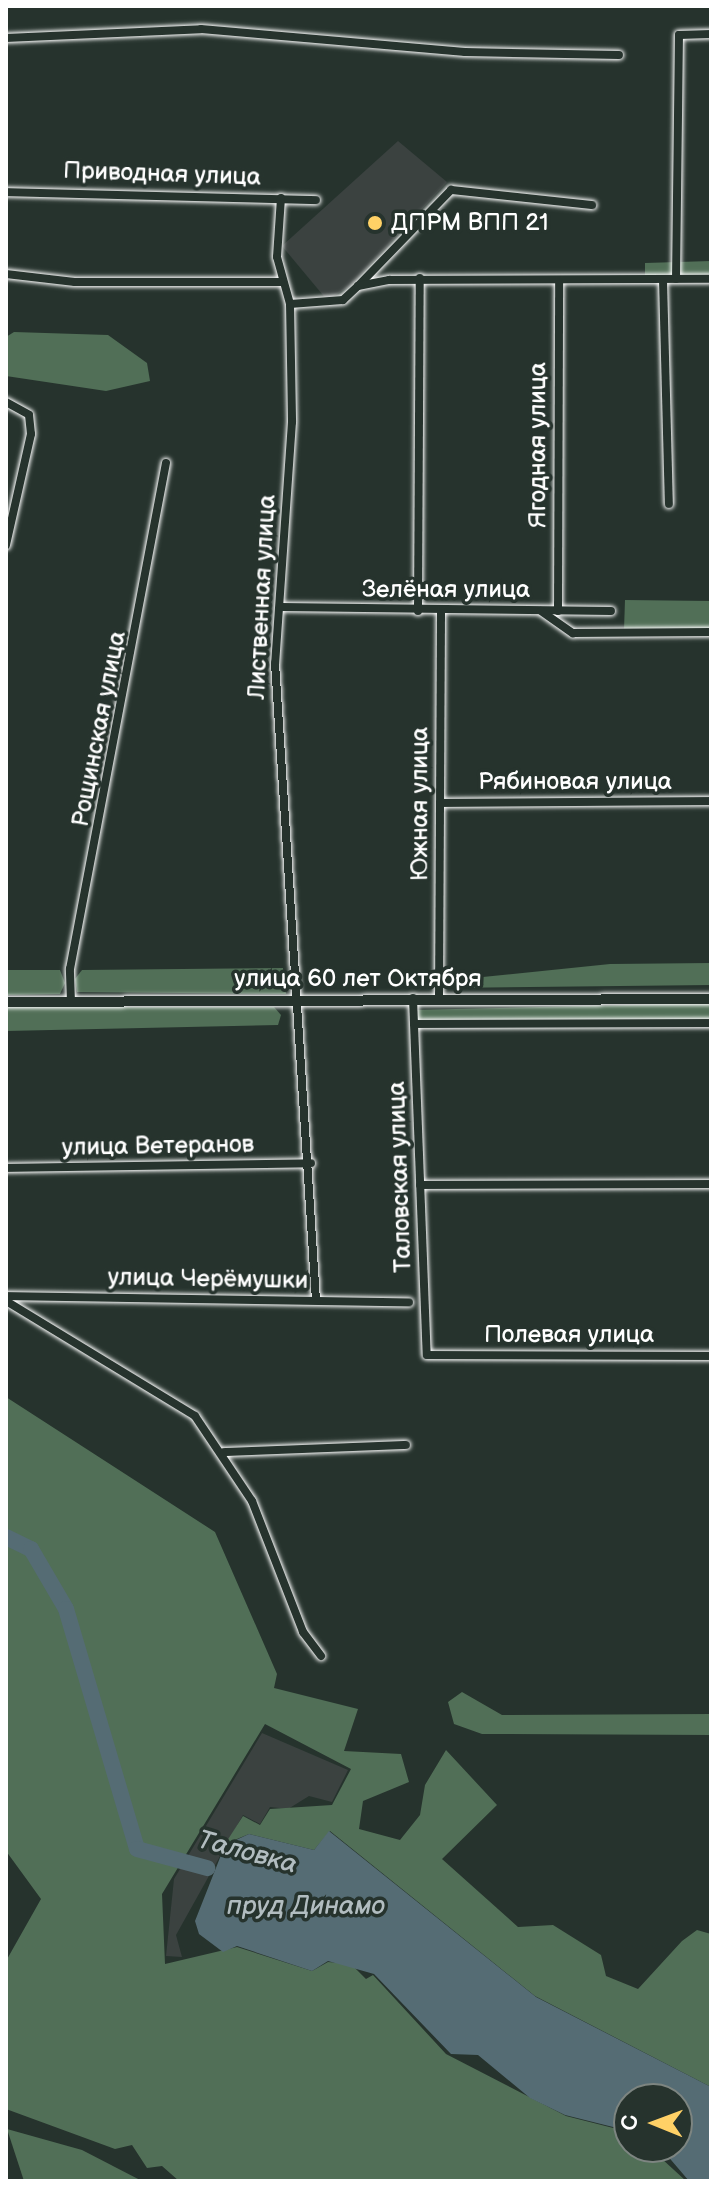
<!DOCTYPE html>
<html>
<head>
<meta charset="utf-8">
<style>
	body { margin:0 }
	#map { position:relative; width:717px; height:2187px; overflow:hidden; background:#26332d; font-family:"Balsamiq Sans",sans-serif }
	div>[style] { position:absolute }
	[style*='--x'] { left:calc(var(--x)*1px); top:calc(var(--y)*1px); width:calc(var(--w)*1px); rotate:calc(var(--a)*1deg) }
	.built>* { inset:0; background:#3b4240 }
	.green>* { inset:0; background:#516f57 }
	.water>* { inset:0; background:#556c74 }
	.river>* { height:16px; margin:-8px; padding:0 8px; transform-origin:8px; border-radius:8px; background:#556c74 }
	.roads { filter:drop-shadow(0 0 2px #fff) drop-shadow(0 0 2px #fff) }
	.minor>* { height:8px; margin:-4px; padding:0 4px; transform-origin:4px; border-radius:4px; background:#26332d }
	.tertiary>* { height:10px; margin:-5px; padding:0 5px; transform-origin:5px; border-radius:5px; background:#26332d }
	.dots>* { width:22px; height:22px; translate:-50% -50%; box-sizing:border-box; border:4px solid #26332d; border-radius:50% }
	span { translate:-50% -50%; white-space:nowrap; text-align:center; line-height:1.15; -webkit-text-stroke:7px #26332d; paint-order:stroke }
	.street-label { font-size:24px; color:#fff }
	.poi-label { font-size:24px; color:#fff }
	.left { translate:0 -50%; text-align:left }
	.water-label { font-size:26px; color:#b2bdc0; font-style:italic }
	.frame { position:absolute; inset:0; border:8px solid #fff; pointer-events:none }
	.north { position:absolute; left:613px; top:2083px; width:80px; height:80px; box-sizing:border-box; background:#26332d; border:2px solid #7d8581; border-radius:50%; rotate:271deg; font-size:22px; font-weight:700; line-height:32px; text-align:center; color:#fff }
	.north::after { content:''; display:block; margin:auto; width:28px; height:36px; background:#ffd166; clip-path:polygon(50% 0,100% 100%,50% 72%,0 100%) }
</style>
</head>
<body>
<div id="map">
	<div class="built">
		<div style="clip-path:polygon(398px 141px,447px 182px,350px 286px,327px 300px,282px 246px)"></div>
		<div style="clip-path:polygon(262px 1733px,348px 1770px,332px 1802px,309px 1796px,288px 1809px,270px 1807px,260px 1824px,243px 1815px,176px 1935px,182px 1957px,166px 1956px,174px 1879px)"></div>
	</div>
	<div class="green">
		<div style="clip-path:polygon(711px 261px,711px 276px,645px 278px,645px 263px)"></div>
		<div style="clip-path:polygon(14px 332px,108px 335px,147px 363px,150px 381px,106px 391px,6px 376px,6px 337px)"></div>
		<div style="clip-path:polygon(625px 600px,711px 601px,711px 630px,624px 630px)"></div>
		<div style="clip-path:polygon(711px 963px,711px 985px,448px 988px,443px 981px,610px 964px)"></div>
		<div style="clip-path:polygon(283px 968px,286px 994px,77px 992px,75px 979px,82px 970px)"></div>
		<div style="clip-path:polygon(6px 970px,60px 970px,65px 983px,60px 994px,6px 995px)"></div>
		<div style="clip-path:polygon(711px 1003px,711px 1021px,416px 1020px,412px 1010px)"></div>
		<div style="clip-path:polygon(6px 1007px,274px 1007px,281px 1015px,278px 1025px,6px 1031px)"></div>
		<div style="clip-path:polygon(6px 1397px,215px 1532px,277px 1674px,274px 1688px,358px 1709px,344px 1751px,401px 1754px,409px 1782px,363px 1801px,359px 1829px,400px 1840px,420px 1815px,425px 1785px,446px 1750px,497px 1805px,442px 1859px,518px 1927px,553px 1925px,601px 1955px,606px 1976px,638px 1989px,682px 1941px,697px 1930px,711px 1934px,711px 2087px,535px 1996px,330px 1831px,314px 1850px,249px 1834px,225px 1844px,243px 1816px,260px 1825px,270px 1809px,332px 1805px,351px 1769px,265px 1724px,162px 1894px,165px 1964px,237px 1947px,312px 1971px,328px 1962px,351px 1964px,366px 1979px,373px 1975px,446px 2054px,566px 2116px,629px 2132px,629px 2147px,649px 2147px,686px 2181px,179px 2181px,162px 2166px,147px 2168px,132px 2145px,115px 2149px,6px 2109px,6px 1961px,41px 1899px,6px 1851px)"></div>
		<div style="clip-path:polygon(462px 1692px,502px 1715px,711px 1714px,711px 1735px,482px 1734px,454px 1724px,448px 1702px)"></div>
		<div style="clip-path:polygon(7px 2129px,82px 2150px,142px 2181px,24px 2181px)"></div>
	</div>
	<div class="water">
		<div style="clip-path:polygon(329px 1831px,536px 1997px,711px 2087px,711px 2181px,689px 2181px,660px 2147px,677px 2147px,677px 2099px,629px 2099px,629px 2131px,565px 2115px,530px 2098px,478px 2055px,451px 2054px,374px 1974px,328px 1961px,312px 1971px,237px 1946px,223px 1952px,199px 1934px,195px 1921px,225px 1845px,249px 1834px,314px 1850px)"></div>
	</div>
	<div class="river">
		<div style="--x:6;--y:1537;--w:28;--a:26"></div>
		<div style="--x:31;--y:1549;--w:69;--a:59.7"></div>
		<div style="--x:66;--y:1609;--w:250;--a:73.5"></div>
		<div style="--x:137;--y:1849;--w:73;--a:15.2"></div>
	</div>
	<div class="roads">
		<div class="minor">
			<div style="--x:6;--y:38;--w:195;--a:-2.6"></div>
			<div style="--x:201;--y:29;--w:265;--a:5"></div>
			<div style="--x:465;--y:52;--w:154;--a:1.1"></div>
			<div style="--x:6;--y:192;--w:310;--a:1.5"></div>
			<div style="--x:281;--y:198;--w:59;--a:93.9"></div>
			<div style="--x:277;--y:257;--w:49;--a:74.5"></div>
			<div style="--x:290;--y:304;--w:118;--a:89"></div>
			<div style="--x:292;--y:422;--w:242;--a:94"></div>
			<div style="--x:275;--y:663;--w:638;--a:86.32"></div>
			<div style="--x:6;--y:274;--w:69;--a:6.6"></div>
			<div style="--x:75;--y:282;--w:206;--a:0"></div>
			<div style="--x:676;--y:279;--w:244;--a:-89.3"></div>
			<div style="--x:679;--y:35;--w:32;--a:-2"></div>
			<div style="--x:663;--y:280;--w:224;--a:88.5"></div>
			<div style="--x:358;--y:286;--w:134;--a:-45.9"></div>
			<div style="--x:451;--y:190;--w:142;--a:6.1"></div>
			<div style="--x:290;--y:304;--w:53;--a:-4.3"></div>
			<div style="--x:343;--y:300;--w:21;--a:-43"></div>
			<div style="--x:358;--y:286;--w:32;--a:-11"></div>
			<div style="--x:389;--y:280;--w:322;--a:-0.2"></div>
			<div style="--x:6;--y:402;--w:26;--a:29"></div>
			<div style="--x:29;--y:415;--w:19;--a:84"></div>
			<div style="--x:31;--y:434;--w:114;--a:102.7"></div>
			<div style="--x:281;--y:607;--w:330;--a:0.7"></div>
			<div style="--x:418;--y:611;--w:333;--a:-89.7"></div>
			<div style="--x:541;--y:611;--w:39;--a:35"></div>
			<div style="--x:573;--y:633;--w:138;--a:-0.4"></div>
			<div style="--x:558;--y:611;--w:331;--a:-89.8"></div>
			<div style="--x:440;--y:803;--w:271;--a:-0.4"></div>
			<div style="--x:413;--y:998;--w:357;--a:87.8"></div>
			<div style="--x:427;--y:1355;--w:284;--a:0.2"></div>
			<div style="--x:439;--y:998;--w:387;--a:-89.7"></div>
			<div style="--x:71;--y:1002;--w:33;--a:-92"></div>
			<div style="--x:70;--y:969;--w:515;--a:-79.26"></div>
			<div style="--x:414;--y:1024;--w:297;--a:-0.2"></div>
			<div style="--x:6;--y:1168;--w:305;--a:-0.9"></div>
			<div style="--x:420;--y:1185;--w:291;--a:-0.2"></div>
			<div style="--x:6;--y:1296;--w:403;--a:0.9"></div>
			<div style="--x:6;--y:1301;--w:221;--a:31.3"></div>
			<div style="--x:195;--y:1416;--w:102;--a:56.2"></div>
			<div style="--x:252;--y:1501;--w:141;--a:68.7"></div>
			<div style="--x:303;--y:1632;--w:30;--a:53"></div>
			<div style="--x:224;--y:1452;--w:182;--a:-2.2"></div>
		</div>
		<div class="tertiary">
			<div style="--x:6;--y:1002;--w:705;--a:-0.24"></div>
		</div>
	</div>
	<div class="dots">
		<div style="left:375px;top:223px;background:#ffd166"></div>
	</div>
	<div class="street-label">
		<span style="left:162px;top:174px;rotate:2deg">Приводная улица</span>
		<span style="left:538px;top:445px;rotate:-90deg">Ягодная улица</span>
		<span style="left:446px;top:590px">Зелёная улица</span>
		<span style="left:262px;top:597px;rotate:-87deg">Лиственная улица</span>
		<span style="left:99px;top:729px;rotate:-79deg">Рощинская улица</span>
		<span style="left:575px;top:782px">Рябиновая улица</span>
		<span style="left:420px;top:804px;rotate:-90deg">Южная улица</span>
		<span style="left:358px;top:979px">улица 60 лет Октября</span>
		<span style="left:158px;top:1146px;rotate:-1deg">улица Ветеранов</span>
		<span style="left:400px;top:1177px;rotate:-92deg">Таловская улица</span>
		<span style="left:208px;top:1279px;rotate:1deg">улица Черёмушки</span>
		<span style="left:569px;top:1335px">Полевая улица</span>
	</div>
	<div class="poi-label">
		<span class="left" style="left:391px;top:223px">ДПРМ ВПП 21</span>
	</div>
	<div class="water-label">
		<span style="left:247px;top:1853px;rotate:15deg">Таловка</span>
		<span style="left:306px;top:1907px">пруд Динамо</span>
	</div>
	<div class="frame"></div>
	<div class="north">С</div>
</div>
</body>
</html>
